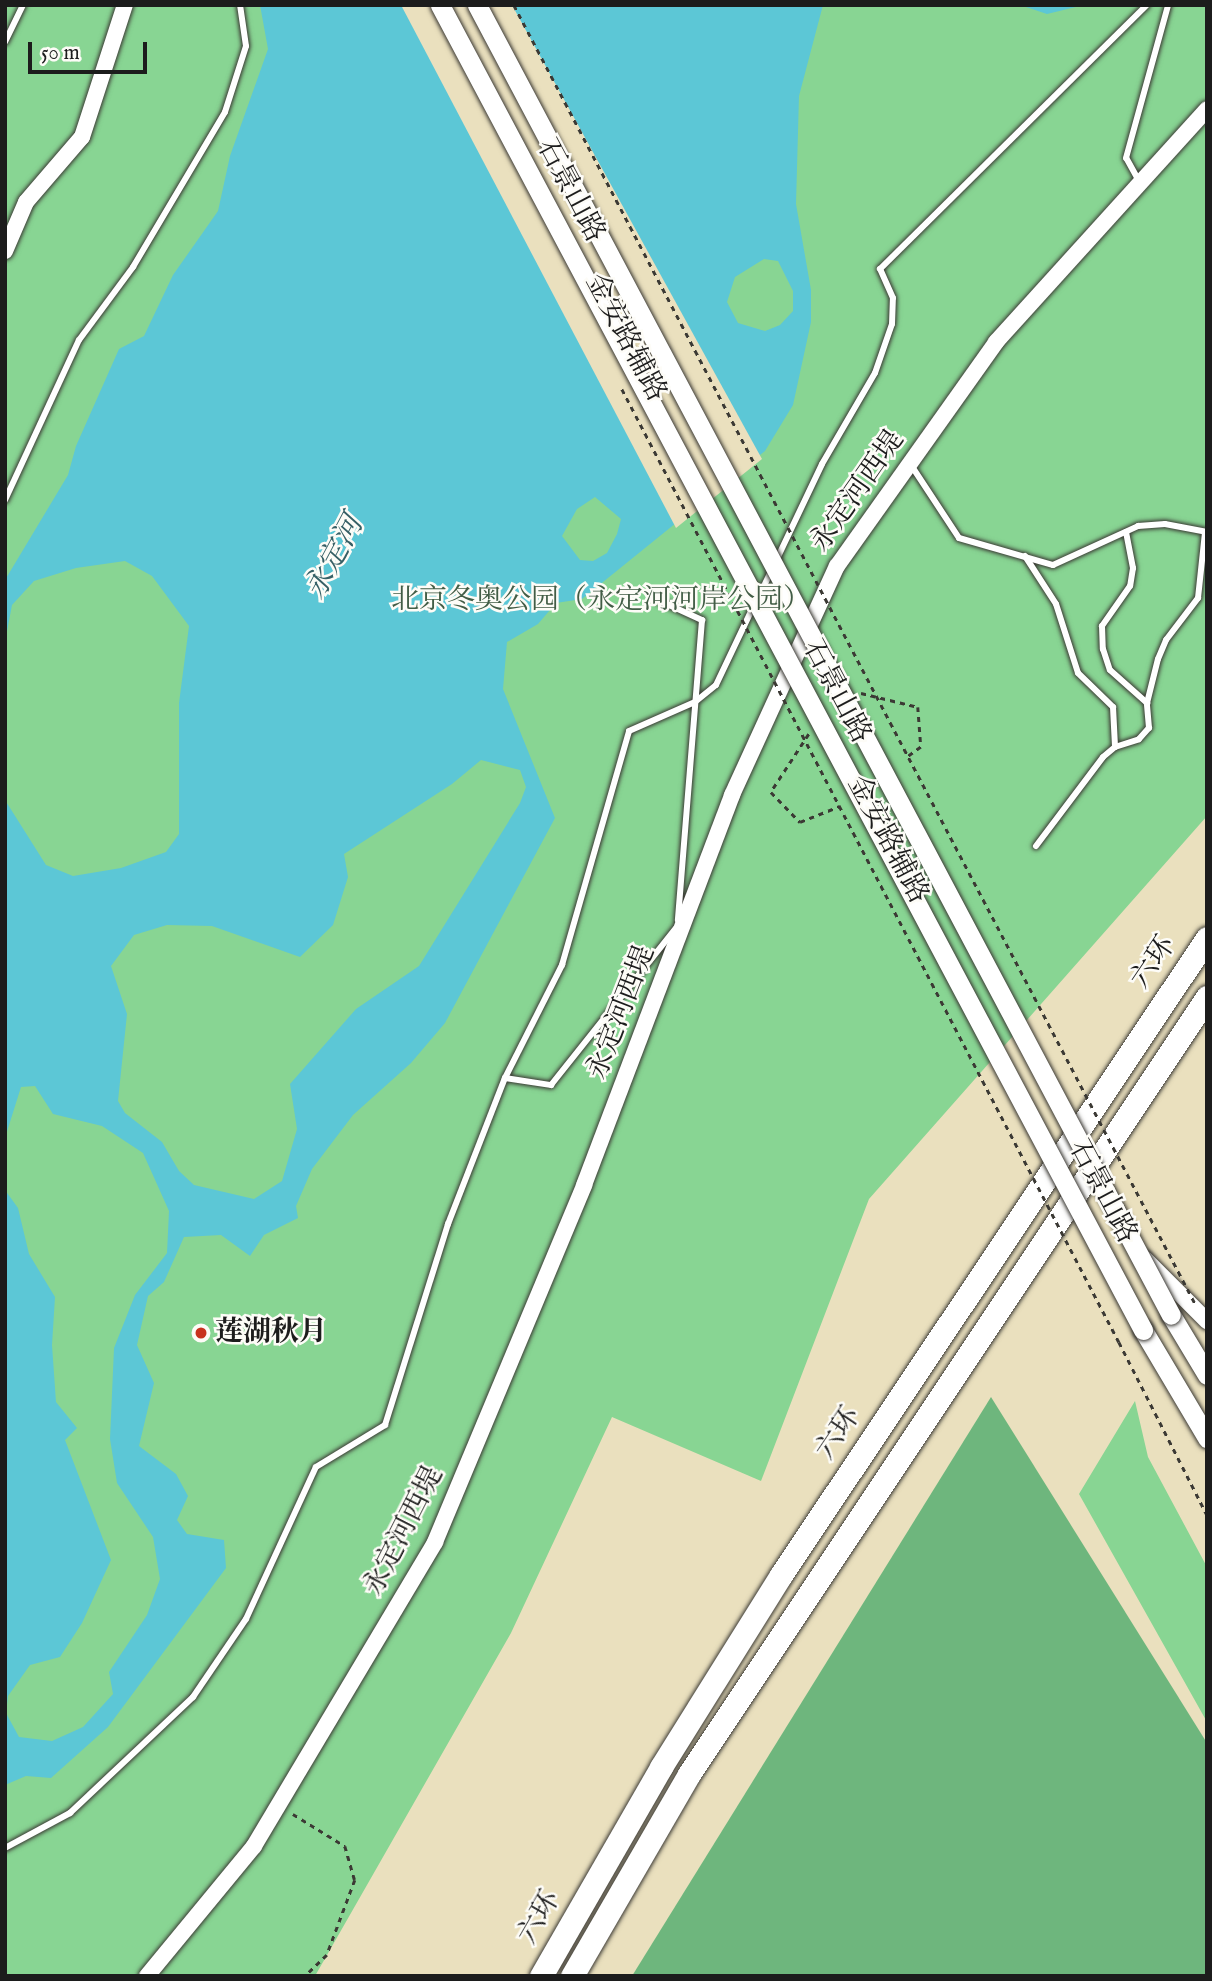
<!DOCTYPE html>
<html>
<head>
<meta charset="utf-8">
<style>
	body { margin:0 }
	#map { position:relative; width:1212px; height:1981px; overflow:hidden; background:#eae0be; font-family:"IM FELL English","Noto Serif SC",serif }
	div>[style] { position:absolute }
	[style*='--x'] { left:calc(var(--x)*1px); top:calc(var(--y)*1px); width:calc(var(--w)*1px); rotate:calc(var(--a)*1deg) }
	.green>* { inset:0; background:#88d593 }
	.forest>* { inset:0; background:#6eb67d }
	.water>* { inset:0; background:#5cc7d6 }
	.pier>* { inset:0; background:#eae0be }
	.path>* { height:2.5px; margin-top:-1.25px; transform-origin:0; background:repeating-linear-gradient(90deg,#3b3934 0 5px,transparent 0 10px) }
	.roads { filter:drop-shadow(0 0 2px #3b3934) drop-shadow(0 0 2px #3b3934) }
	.service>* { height:6px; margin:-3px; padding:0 3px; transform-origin:3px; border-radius:3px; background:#fff }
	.tertiary>* { height:16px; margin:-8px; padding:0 8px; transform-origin:8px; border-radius:8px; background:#fff }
	.primary>* { height:19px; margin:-9.5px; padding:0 9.5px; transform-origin:9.5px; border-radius:9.5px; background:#fff }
	.motorway>* { height:23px; margin:-11.5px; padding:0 11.5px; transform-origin:11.5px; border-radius:11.5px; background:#fff }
	.path-bridge>* { height:2.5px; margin-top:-1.25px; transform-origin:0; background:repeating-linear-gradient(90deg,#3b3934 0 5px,transparent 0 10px) }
	.bridges { filter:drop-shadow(0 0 2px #3b3934) drop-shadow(0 0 2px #3b3934) }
	.primary-bridge>* { height:19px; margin:-9.5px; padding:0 9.5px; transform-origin:9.5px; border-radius:9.5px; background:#fff }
	.dots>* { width:19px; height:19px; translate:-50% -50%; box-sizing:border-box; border:4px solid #fdfcf7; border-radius:50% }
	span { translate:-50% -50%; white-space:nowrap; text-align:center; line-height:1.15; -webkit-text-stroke:5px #fdfcf7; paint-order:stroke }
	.street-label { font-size:28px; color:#1c1c1c }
	.park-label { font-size:28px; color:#425d46 }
	.poi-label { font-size:28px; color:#1c1c1c; font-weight:700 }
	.left { translate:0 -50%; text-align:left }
	.water-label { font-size:30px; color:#366066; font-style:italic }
	.frame { position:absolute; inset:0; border:7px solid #1c1c1c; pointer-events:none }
	.scale { position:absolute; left:28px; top:42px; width:119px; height:32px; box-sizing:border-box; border:4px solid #1c1c1c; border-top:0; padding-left:9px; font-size:21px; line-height:24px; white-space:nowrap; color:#1c1c1c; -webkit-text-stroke:5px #fdfcf7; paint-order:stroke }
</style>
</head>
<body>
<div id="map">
	<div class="green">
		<div style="clip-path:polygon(5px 5px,1207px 5px,1207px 816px,869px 1199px,761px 1481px,612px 1417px,511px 1633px,315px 1976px,5px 1976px)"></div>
		<div style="clip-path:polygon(1135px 1401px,1148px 1457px,1207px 1567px,1207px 1722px,1079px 1494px)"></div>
	</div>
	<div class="forest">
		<div style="clip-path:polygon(991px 1397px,1207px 1743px,1207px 1976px,632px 1976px)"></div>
	</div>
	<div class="water">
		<div style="clip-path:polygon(evenodd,260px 5px,823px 5px,799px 96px,796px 204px,811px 290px,811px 322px,793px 405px,765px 451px,582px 599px,556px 603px,538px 624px,507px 642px,503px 689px,555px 818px,445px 1023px,411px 1063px,353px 1115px,312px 1169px,296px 1206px,298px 1218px,264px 1235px,250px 1256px,221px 1235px,184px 1237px,164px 1282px,148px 1296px,137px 1345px,154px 1383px,139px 1446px,176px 1474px,188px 1496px,177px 1520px,187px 1534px,224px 1540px,226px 1568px,108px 1727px,51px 1778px,26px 1776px,5px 1785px,5px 1190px,18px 1208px,29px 1254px,55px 1297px,52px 1345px,56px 1402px,77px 1428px,65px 1440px,111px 1560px,82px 1623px,60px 1657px,30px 1665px,8px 1696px,6px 1713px,19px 1737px,52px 1741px,83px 1727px,113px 1694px,109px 1672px,147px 1615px,160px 1579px,153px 1537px,117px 1483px,110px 1439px,114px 1348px,135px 1295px,167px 1253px,169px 1211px,143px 1153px,102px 1126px,53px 1114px,35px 1086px,21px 1087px,5px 1138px,5px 800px,46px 865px,73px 876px,121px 868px,166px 852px,179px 834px,179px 703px,189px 626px,152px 576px,125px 561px,76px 568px,34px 581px,12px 605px,5px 642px,5px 580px,68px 475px,76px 446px,119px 349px,144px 336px,173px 275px,218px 211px,230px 156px,268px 49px,260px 5px,764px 259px,778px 261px,793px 291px,793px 311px,780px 325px,765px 331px,738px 323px,727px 302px,735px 277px,764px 259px,260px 5px,595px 497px,621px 519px,617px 534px,607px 553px,593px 561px,580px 560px,562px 536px,577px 509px,595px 497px,260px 5px,481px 760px,520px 770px,526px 787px,520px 803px,419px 966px,356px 1009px,290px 1084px,297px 1129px,282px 1181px,254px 1199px,194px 1185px,179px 1171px,162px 1142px,125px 1113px,118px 1101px,127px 1014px,111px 966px,134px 935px,167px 925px,212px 926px,300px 957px,333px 925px,348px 877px,344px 854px,452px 784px,481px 760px)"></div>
		<div style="clip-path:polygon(1020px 5px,1084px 5px,1047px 14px)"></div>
	</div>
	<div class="pier">
		<div style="clip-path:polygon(401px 5px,512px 5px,762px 459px,676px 528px)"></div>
	</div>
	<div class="path">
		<div style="--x:861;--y:693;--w:59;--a:13.8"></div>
		<div style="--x:918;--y:707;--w:40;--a:85.7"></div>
		<div style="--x:921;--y:747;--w:17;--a:144"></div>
		<div style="--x:809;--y:734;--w:69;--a:123.2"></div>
		<div style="--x:771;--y:792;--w:42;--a:46"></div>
		<div style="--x:800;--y:822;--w:43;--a:-21.8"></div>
		<div style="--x:1119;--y:1342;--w:194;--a:63"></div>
		<div style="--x:293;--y:1814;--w:61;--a:31.6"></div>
		<div style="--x:345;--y:1846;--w:35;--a:74"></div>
		<div style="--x:355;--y:1880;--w:80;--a:110.5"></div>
		<div style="--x:327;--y:1955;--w:30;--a:136"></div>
	</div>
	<div class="roads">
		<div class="service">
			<div style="--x:5;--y:42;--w:41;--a:-64.1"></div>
			<div style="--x:1139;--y:181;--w:26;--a:-119"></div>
			<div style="--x:1126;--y:158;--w:159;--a:-74.6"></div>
			<div style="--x:911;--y:465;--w:87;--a:56.7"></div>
			<div style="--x:959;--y:538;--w:98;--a:16"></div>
			<div style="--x:1053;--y:565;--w:94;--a:-24.6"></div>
			<div style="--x:1138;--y:526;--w:27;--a:-4"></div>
			<div style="--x:1165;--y:524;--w:43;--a:10.8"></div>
			<div style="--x:5;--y:500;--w:176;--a:-65.2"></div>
			<div style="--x:79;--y:340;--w:91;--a:-53.5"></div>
			<div style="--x:133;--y:267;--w:180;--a:-59.3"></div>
			<div style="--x:225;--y:112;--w:69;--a:-72.3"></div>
			<div style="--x:246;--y:46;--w:41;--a:-98.3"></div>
			<div style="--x:1126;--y:532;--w:37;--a:79"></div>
			<div style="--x:1133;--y:568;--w:18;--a:99"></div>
			<div style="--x:1130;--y:586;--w:49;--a:125"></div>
			<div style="--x:1102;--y:626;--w:23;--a:88"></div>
			<div style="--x:1103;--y:649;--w:22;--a:72"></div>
			<div style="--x:1110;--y:670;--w:50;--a:41.7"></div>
			<div style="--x:1025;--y:556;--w:57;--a:57.1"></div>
			<div style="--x:1056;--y:604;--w:72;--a:72.3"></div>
			<div style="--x:1078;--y:673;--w:49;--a:44.2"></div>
			<div style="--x:1113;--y:707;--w:40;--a:87.1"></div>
			<div style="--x:776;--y:561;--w:107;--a:-64.6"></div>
			<div style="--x:822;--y:464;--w:105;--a:-59.8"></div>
			<div style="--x:875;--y:373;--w:52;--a:-70.9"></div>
			<div style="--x:892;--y:324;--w:26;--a:-88"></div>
			<div style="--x:893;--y:298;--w:32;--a:-114"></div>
			<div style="--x:880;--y:269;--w:375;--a:-44.7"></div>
			<div style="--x:759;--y:596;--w:28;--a:-64"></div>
			<div style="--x:656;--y:599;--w:51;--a:24.5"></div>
			<div style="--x:702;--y:620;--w:301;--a:94.6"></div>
			<div style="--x:1036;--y:846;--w:111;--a:-53"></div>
			<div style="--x:1103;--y:757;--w:16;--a:-40"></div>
			<div style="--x:1115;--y:747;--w:25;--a:-18"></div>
			<div style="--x:1139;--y:739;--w:15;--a:-48"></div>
			<div style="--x:1149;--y:728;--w:25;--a:-95"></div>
			<div style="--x:1147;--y:703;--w:45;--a:-76"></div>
			<div style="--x:1158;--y:659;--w:21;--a:-67"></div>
			<div style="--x:1166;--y:640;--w:53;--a:-52.7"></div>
			<div style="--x:1198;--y:598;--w:66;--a:-83.9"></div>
			<div style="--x:505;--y:1078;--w:47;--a:8.7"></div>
			<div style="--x:551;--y:1085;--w:199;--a:-51.5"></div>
			<div style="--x:5;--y:1848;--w:74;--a:-28.3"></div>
			<div style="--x:70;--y:1813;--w:169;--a:-43.3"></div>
			<div style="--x:193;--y:1697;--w:94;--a:-55.8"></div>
			<div style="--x:246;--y:1619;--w:167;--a:-65.3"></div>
			<div style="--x:316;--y:1467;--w:81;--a:-31.3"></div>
			<div style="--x:385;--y:1425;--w:211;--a:-72.6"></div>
			<div style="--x:448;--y:1224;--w:157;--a:-68.7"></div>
			<div style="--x:505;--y:1078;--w:127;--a:-63.2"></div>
			<div style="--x:562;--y:965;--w:243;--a:-74"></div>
			<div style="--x:629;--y:731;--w:72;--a:-23.7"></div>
			<div style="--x:695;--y:702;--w:27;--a:-39"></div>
			<div style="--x:716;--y:685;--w:89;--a:-64.6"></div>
		</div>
		<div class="tertiary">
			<div style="--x:5;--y:251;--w:53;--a:-66.8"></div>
			<div style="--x:26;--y:202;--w:86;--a:-49.3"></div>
			<div style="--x:82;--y:137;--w:139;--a:-72"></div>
			<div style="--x:1145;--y:1259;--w:88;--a:45"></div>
			<div style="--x:147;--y:1976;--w:168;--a:-50.5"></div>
			<div style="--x:254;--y:1846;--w:354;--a:-59.2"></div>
			<div style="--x:435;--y:1542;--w:387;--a:-67.3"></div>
			<div style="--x:584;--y:1185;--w:417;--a:-69.2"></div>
			<div style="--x:732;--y:795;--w:252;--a:-65.4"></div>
			<div style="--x:837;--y:566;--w:275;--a:-54.6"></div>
			<div style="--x:996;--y:342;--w:314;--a:-47.8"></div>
		</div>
		<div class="primary">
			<div style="--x:1171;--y:1315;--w:70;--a:59"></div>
			<div style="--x:1143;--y:1330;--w:126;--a:59.3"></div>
		</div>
		<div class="motorway">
			<div style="--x:541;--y:1976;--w:241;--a:-60.1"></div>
			<div style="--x:661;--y:1767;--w:226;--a:-58"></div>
			<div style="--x:781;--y:1575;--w:766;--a:-56.23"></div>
			<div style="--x:572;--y:1976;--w:233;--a:-59.9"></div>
			<div style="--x:689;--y:1774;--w:934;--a:-56.31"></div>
		</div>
	</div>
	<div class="path-bridge">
		<div style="--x:514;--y:5;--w:1468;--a:62.32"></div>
		<div style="--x:622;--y:389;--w:1075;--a:62.46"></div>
	</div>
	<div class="bridges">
		<div class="primary-bridge">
			<div style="--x:440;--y:5;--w:1500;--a:62.05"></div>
			<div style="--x:477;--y:5;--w:1482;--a:62.09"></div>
		</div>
	</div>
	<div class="dots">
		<div style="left:201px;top:1333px;background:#c8321e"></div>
	</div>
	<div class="street-label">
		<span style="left:570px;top:191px;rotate:62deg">石景山路</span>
		<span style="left:625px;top:338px;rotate:62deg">金安路辅路</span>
		<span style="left:858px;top:492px;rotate:-55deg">永定河西堤</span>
		<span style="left:836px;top:692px;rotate:62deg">石景山路</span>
		<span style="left:887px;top:840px;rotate:62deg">金安路辅路</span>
		<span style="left:1154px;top:963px;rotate:-56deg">六环</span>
		<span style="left:622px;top:1013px;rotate:-69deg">永定河西堤</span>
		<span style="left:1102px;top:1192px;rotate:62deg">石景山路</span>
		<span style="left:839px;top:1434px;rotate:-56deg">六环</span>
		<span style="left:404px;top:1532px;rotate:-63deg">永定河西堤</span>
		<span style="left:540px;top:1918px;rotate:-60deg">六环</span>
	</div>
	<div class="park-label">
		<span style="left:601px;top:601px">北京冬奥公园（永定河河岸公园）</span>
	</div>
	<div class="poi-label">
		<span class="left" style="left:215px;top:1333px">莲湖秋月</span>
	</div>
	<div class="water-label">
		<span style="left:335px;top:558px;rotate:-62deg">永定河</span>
	</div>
	<div class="frame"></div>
	<div class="scale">50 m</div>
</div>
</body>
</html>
